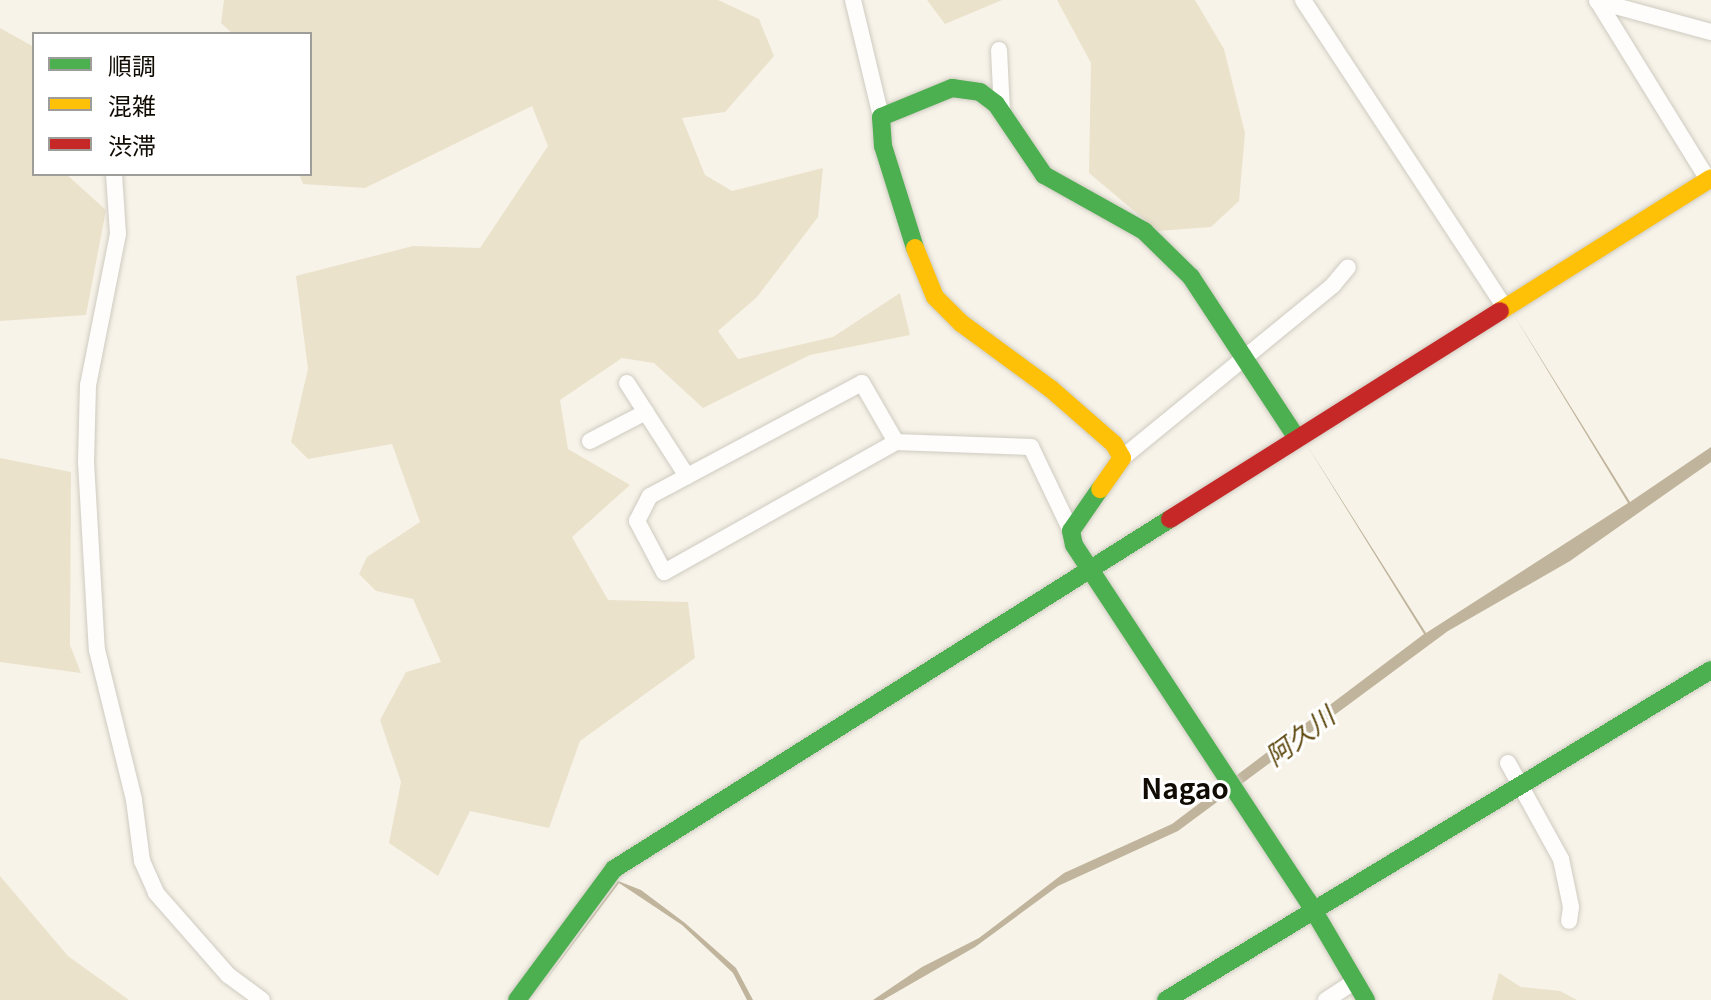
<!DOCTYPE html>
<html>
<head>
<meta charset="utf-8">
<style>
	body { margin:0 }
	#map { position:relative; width:1711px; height:1000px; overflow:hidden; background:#f7f3e9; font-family:Georgia,"Noto Sans JP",serif }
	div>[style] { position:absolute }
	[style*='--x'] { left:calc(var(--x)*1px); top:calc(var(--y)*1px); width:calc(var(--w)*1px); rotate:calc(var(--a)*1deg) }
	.green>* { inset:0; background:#ebe2cb }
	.water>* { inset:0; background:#c0b59c }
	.roads { filter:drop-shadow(0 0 2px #cfcbc1) drop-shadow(0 0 2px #cfcbc1) }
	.street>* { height:16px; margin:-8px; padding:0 8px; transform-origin:8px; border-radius:8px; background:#fefdfc }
	.fast>* { height:18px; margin:-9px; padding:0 9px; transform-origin:9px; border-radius:9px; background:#4caf50 }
	.slow>* { height:18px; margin:-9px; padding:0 9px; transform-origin:9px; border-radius:9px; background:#ffc107 }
	.jam>* { height:18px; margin:-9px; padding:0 9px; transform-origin:9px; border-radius:9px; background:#c62828 }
	span { translate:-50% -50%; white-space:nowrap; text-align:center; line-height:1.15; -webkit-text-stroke:6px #fff; paint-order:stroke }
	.water-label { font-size:26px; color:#5e480f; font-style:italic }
	.quarter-label { font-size:28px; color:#100b03; font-weight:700 }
	.legend { position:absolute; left:32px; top:32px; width:280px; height:144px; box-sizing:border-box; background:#fff; border:2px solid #9f9d9a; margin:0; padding:10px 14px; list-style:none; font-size:24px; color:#100b03 }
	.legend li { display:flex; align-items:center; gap:16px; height:40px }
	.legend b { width:40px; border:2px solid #9f9d9a }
</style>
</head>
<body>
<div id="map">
	<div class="green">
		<div style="clip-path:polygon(224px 0,718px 0,759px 19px,774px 56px,725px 112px,682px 118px,705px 175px,732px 191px,823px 168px,818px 217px,757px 297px,718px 331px,738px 359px,833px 337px,900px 293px,910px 335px,810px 355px,703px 408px,654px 363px,622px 358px,560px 400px,568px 449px,630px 485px,572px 537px,608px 600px,688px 602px,695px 658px,580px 741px,549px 828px,470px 811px,438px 876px,389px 843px,401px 782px,380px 720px,406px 672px,441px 662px,413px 599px,376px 591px,359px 574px,367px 557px,420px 522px,392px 444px,308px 459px,291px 442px,308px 369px,296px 276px,413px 246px,480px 248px,548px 146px,532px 106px,365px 188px,303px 184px,299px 174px,310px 174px,310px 34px,233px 34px,221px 23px)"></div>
		<div style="clip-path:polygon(927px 0,1002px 0,945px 24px)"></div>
		<div style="clip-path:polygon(1057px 0,1195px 0,1224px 49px,1245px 133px,1239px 201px,1211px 227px,1158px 231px,1089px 173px,1091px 63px)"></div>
		<div style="clip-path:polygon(0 28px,34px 47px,34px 174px,66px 174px,106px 210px,86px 315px,0 321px)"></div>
		<div style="clip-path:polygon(0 458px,71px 472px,70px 645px,81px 673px,0 662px)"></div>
		<div style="clip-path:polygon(0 876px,68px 956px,129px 1000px,0 1000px)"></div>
		<div style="clip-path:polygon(1499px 973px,1521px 987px,1560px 991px,1577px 1000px,1492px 1000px)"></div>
	</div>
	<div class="water">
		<div style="clip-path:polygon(1512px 312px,1630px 502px,1711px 447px,1711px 462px,1570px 561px,1448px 631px,1178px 831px,1058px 886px,975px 947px,883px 1000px,873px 1000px,922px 967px,979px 938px,1064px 873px,1172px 824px,1424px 634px,1305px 442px,1426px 633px,1628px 503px)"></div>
		<div style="clip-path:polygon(618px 881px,641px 890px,685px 923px,736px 968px,753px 1000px,747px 1000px,733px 973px,682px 925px,619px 883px,534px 996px)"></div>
	</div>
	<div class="roads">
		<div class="street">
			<div style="--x:853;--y:0;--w:120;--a:76.5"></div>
			<div style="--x:1303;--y:0;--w:366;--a:56.7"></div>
			<div style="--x:1597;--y:0;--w:211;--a:58.3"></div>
			<div style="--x:1597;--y:1;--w:118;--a:15.2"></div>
			<div style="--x:999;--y:50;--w:62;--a:87.2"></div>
			<div style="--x:114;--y:174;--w:60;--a:86.2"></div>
			<div style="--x:118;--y:234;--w:154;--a:101.2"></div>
			<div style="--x:88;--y:385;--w:77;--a:91.5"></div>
			<div style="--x:86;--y:462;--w:188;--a:86.7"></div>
			<div style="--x:97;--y:650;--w:154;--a:76.1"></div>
			<div style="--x:134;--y:800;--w:62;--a:82.5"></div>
			<div style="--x:142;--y:861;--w:35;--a:66"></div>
			<div style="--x:156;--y:893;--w:109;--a:48.7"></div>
			<div style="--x:228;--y:975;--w:42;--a:36.3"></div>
			<div style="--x:627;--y:383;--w:111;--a:57.2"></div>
			<div style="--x:590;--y:441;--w:63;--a:-27.4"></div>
			<div style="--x:896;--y:442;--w:266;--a:150.7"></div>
			<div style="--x:664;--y:572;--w:58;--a:-117.9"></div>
			<div style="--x:637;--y:521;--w:28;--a:-63"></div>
			<div style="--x:650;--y:496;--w:240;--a:-28.1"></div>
			<div style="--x:862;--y:383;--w:68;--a:60"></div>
			<div style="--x:896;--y:442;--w:135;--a:2.1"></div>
			<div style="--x:1031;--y:447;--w:93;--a:64.5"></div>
			<div style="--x:1122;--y:458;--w:273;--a:-39.3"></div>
			<div style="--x:1333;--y:285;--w:23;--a:-50"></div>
			<div style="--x:1508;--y:763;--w:110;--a:61.1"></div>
			<div style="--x:1561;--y:859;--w:49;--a:78.2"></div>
			<div style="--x:1571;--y:907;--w:14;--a:98"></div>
			<div style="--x:1326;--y:1000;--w:33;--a:-33"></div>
		</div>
		<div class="fast">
			<div style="--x:915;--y:248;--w:107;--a:-107.4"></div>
			<div style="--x:883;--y:146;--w:29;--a:-94"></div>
			<div style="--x:881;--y:117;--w:77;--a:-22.2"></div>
			<div style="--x:952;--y:88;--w:28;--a:8"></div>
			<div style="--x:980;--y:92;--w:20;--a:37"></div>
			<div style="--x:996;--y:104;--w:86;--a:55.9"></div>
			<div style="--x:1044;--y:175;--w:115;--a:29.2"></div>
			<div style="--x:1144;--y:231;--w:66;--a:44.4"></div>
			<div style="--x:1191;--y:277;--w:191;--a:56.7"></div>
			<div style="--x:1100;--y:489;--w:51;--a:124.6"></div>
			<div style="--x:1071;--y:531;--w:14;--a:78"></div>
			<div style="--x:1074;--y:545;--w:426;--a:56.7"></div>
			<div style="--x:1308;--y:901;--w:115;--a:59.6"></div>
			<div style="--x:517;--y:1000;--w:163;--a:-53.5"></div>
			<div style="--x:614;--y:869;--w:657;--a:-32.19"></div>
			<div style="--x:1166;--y:1000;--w:637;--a:-31.2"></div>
		</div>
		<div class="slow">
			<div style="--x:915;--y:248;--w:53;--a:67.8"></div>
			<div style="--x:935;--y:297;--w:37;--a:45"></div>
			<div style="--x:961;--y:323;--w:112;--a:36.3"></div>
			<div style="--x:1051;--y:389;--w:84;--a:41.1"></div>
			<div style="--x:1114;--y:444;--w:16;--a:60"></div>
			<div style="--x:1122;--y:458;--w:38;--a:125"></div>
			<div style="--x:1500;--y:311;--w:249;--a:-32.2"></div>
		</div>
		<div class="jam">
			<div style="--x:1170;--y:519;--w:390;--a:-32.2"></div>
		</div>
	</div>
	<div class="water-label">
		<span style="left:1299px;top:735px;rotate:-37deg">阿久川</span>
	</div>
	<div class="quarter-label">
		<span style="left:1185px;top:787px">Nagao</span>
	</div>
	<ul class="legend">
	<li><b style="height:10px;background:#4caf50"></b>順調</li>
	<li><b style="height:10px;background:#ffc107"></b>混雑</li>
	<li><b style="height:10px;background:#c62828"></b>渋滞</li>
	</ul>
</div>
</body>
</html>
